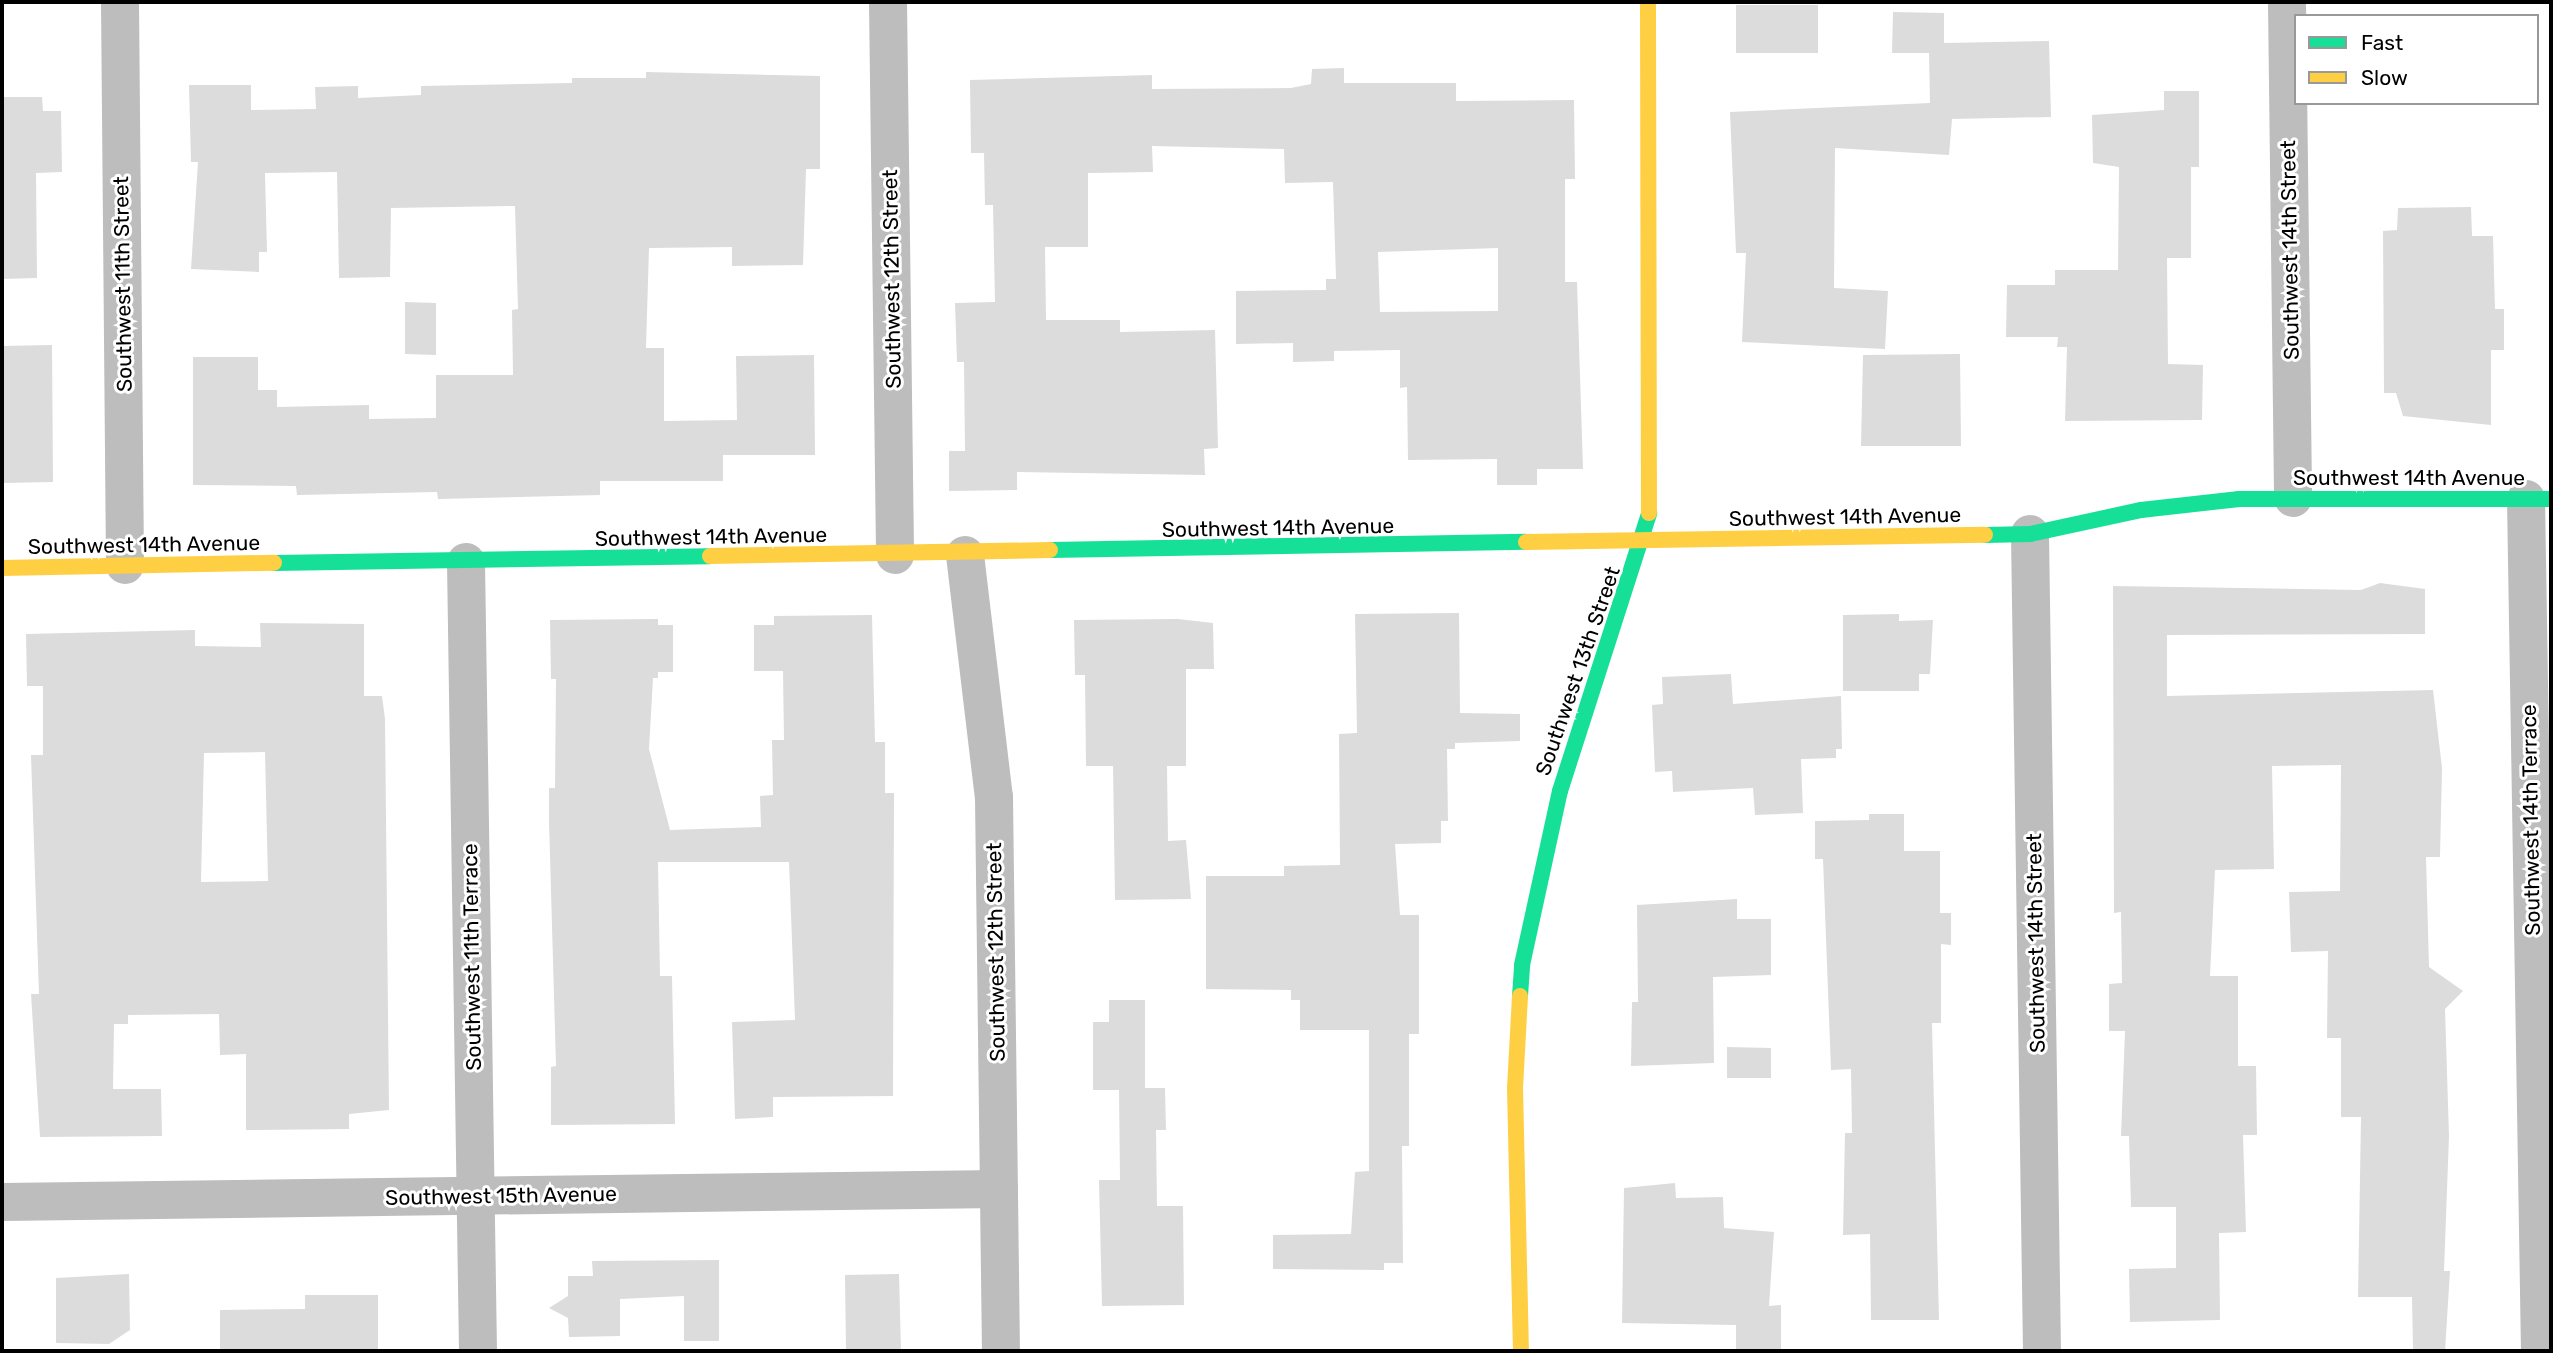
<!DOCTYPE html>
<html>
<head>
<meta charset="utf-8">
<style>
	body { margin:0 }
	#map { position:relative; width:2553px; height:1353px; overflow:hidden; background:#fff; font-family:Rubik,sans-serif }
	div>[style] { position:absolute }
	[style*='--x'] { left:calc(var(--x)*1px); top:calc(var(--y)*1px); width:calc(var(--w)*1px); rotate:calc(var(--a)*1deg) }
	.building>* { inset:0; background:#dcdcdc }
	.street>* { height:38px; margin:-19px; padding:0 19px; transform-origin:19px; border-radius:19px; background:#bdbdbd }
	.fast>* { height:16px; margin:-8px; padding:0 8px; transform-origin:8px; border-radius:8px; background:#16e098 }
	.slow>* { height:16px; margin:-8px; padding:0 8px; transform-origin:8px; border-radius:8px; background:#ffcf43 }
	span { translate:-50% -50%; white-space:nowrap; text-align:center; line-height:1.15; -webkit-text-stroke:6px #fff; paint-order:stroke }
	.street-label { font-size:21px; color:#000 }
	.frame { position:absolute; inset:0; border:4px solid #000; pointer-events:none }
	.legend { position:absolute; left:2294px; top:14px; width:245px; height:91px; box-sizing:border-box; background:#fff; border:2px solid #999; margin:0; padding:9px 12px; list-style:none; font-size:21px; color:#000 }
	.legend li { display:flex; align-items:center; gap:14px; height:35px }
	.legend b { width:35px; border:2px solid #999 }
</style>
</head>
<body>
<div id="map">
	<div class="building">
		<div style="clip-path:polygon(1736px 5px,1818px 5px,1818px 53px,1736px 53px)"></div>
		<div style="clip-path:polygon(1893px 12px,1944px 13px,1944px 43px,2049px 41px,2051px 117px,1952px 119px,1949px 155px,1835px 148px,1834px 288px,1888px 291px,1885px 349px,1742px 342px,1746px 253px,1736px 253px,1730px 112px,1930px 103px,1929px 53px,1892px 53px)"></div>
		<div style="clip-path:polygon(evenodd,1344px 68px,1344px 83px,1456px 83px,1456px 101px,1574px 100px,1575px 179px,1565px 179px,1565px 282px,1577px 282px,1583px 469px,1537px 469px,1537px 485px,1497px 485px,1497px 459px,1408px 460px,1407px 387px,1400px 388px,1400px 350px,1334px 351px,1334px 361px,1293px 362px,1293px 343px,1236px 344px,1236px 291px,1326px 290px,1326px 279px,1336px 279px,1333px 182px,1285px 183px,1284px 149px,1152px 146px,1153px 172px,1088px 173px,1088px 247px,1045px 247px,1046px 320px,1120px 320px,1120px 332px,1215px 330px,1218px 448px,1204px 449px,1205px 475px,1017px 472px,1017px 490px,949px 491px,949px 451px,965px 451px,964px 362px,957px 362px,955px 303px,995px 302px,993px 205px,985px 205px,984px 153px,971px 153px,970px 80px,1152px 75px,1152px 89px,1291px 88px,1311px 84px,1312px 69px,1344px 68px,1498px 248px,1498px 311px,1380px 312px,1378px 252px,1498px 248px)"></div>
		<div style="clip-path:polygon(646px 72px,820px 76px,820px 169px,806px 169px,803px 265px,732px 266px,732px 247px,649px 248px,646px 348px,664px 348px,664px 421px,737px 420px,736px 356px,814px 355px,815px 455px,723px 455px,723px 481px,600px 481px,600px 495px,438px 499px,437px 492px,297px 495px,296px 486px,193px 485px,193px 357px,258px 357px,258px 390px,277px 390px,277px 407px,369px 405px,369px 419px,436px 418px,436px 375px,513px 375px,512px 310px,518px 309px,515px 206px,391px 208px,390px 277px,339px 278px,337px 172px,265px 173px,267px 252px,259px 252px,259px 272px,191px 269px,198px 162px,191px 162px,189px 85px,251px 85px,251px 110px,316px 109px,315px 87px,358px 86px,358px 98px,421px 95px,421px 86px,572px 83px,572px 78px,646px 78px)"></div>
		<div style="clip-path:polygon(2164px 91px,2199px 91px,2199px 167px,2191px 167px,2191px 258px,2167px 258px,2168px 364px,2203px 365px,2202px 420px,2065px 421px,2067px 347px,2057px 347px,2058px 337px,2006px 337px,2007px 285px,2055px 285px,2055px 270px,2118px 270px,2119px 167px,2093px 163px,2092px 115px,2164px 110px)"></div>
		<div style="clip-path:polygon(2px 97px,42px 97px,43px 111px,61px 111px,62px 172px,36px 173px,37px 278px,2px 279px)"></div>
		<div style="clip-path:polygon(2471px 207px,2472px 236px,2493px 236px,2495px 309px,2504px 309px,2504px 350px,2491px 350px,2491px 425px,2403px 416px,2396px 393px,2384px 393px,2383px 231px,2397px 230px,2398px 208px)"></div>
		<div style="clip-path:polygon(405px 302px,436px 303px,436px 355px,405px 354px)"></div>
		<div style="clip-path:polygon(52px 345px,53px 482px,2px 483px,2px 346px)"></div>
		<div style="clip-path:polygon(1960px 354px,1961px 446px,1861px 446px,1863px 355px)"></div>
		<div style="clip-path:polygon(2380px 583px,2425px 589px,2425px 634px,2167px 635px,2167px 696px,2433px 690px,2442px 768px,2440px 857px,2426px 857px,2429px 967px,2463px 991px,2445px 1009px,2449px 1136px,2444px 1271px,2450px 1271px,2445px 1351px,2413px 1351px,2412px 1297px,2358px 1297px,2361px 1117px,2341px 1117px,2341px 1038px,2327px 1038px,2328px 951px,2291px 952px,2289px 892px,2340px 891px,2341px 765px,2272px 766px,2274px 869px,2215px 870px,2210px 976px,2238px 976px,2238px 1066px,2256px 1066px,2257px 1135px,2243px 1135px,2246px 1232px,2219px 1233px,2220px 1320px,2130px 1322px,2129px 1269px,2176px 1268px,2176px 1207px,2131px 1207px,2129px 1136px,2121px 1136px,2125px 1031px,2109px 1031px,2109px 984px,2122px 983px,2121px 912px,2114px 913px,2113px 586px,2361px 590px)"></div>
		<div style="clip-path:polygon(1459px 613px,1460px 713px,1520px 714px,1520px 741px,1455px 743px,1455px 749px,1447px 749px,1448px 821px,1441px 821px,1441px 843px,1395px 844px,1400px 915px,1419px 915px,1419px 1034px,1409px 1034px,1409px 1146px,1402px 1146px,1403px 1263px,1384px 1263px,1384px 1270px,1273px 1269px,1273px 1235px,1351px 1234px,1355px 1172px,1369px 1171px,1369px 1030px,1300px 1030px,1300px 1000px,1291px 1000px,1291px 990px,1206px 989px,1206px 876px,1284px 876px,1284px 866px,1340px 865px,1339px 734px,1357px 733px,1355px 614px)"></div>
		<div style="clip-path:polygon(1899px 614px,1899px 621px,1933px 620px,1930px 674px,1919px 674px,1919px 691px,1843px 691px,1843px 615px)"></div>
		<div style="clip-path:polygon(872px 615px,875px 742px,885px 742px,885px 793px,894px 793px,893px 1096px,773px 1097px,773px 1117px,735px 1119px,732px 1022px,795px 1020px,789px 862px,658px 862px,660px 976px,672px 976px,675px 1124px,551px 1125px,551px 1067px,556px 1066px,549px 821px,549px 788px,555px 788px,556px 679px,551px 679px,550px 620px,658px 619px,658px 625px,673px 625px,673px 672px,658px 672px,658px 678px,653px 678px,649px 749px,670px 830px,761px 827px,760px 796px,773px 795px,772px 740px,784px 740px,783px 671px,754px 671px,754px 625px,774px 625px,774px 616px)"></div>
		<div style="clip-path:polygon(1178px 619px,1213px 623px,1214px 669px,1186px 669px,1186px 766px,1167px 766px,1168px 841px,1186px 840px,1191px 899px,1115px 900px,1113px 766px,1086px 766px,1085px 675px,1075px 675px,1074px 620px)"></div>
		<div style="clip-path:polygon(evenodd,260px 623px,364px 624px,364px 696px,382px 696px,385px 719px,389px 1110px,349px 1114px,349px 1129px,246px 1130px,246px 1054px,220px 1055px,219px 1014px,128px 1015px,128px 1024px,114px 1024px,113px 1089px,161px 1089px,162px 1136px,40px 1137px,31px 994px,39px 994px,31px 755px,43px 755px,43px 686px,27px 686px,26px 634px,195px 630px,195px 646px,261px 647px,260px 623px,265px 752px,268px 881px,201px 882px,204px 753px,265px 752px)"></div>
		<div style="clip-path:polygon(1731px 674px,1733px 704px,1841px 696px,1842px 749px,1836px 749px,1836px 758px,1801px 759px,1803px 813px,1755px 815px,1753px 788px,1673px 792px,1672px 771px,1655px 772px,1652px 705px,1663px 704px,1662px 677px)"></div>
		<div style="clip-path:polygon(1869px 814px,1904px 814px,1904px 851px,1940px 851px,1940px 913px,1951px 913px,1951px 945px,1941px 944px,1941px 1023px,1932px 1023px,1939px 1320px,1871px 1320px,1870px 1234px,1843px 1235px,1845px 1133px,1852px 1133px,1851px 1069px,1831px 1070px,1823px 859px,1815px 859px,1815px 821px,1869px 820px)"></div>
		<div style="clip-path:polygon(1737px 899px,1737px 919px,1771px 919px,1771px 975px,1713px 977px,1714px 1063px,1631px 1066px,1632px 1002px,1638px 1002px,1637px 905px)"></div>
		<div style="clip-path:polygon(1109px 1000px,1145px 1000px,1145px 1088px,1165px 1088px,1166px 1130px,1156px 1130px,1157px 1206px,1183px 1206px,1184px 1305px,1102px 1306px,1099px 1180px,1120px 1180px,1119px 1090px,1093px 1090px,1093px 1022px,1109px 1022px)"></div>
		<div style="clip-path:polygon(1727px 1047px,1771px 1048px,1771px 1078px,1727px 1078px)"></div>
		<div style="clip-path:polygon(1675px 1183px,1676px 1198px,1723px 1197px,1724px 1228px,1774px 1232px,1769px 1306px,1781px 1305px,1781px 1351px,1736px 1351px,1736px 1325px,1622px 1323px,1624px 1188px)"></div>
		<div style="clip-path:polygon(719px 1260px,719px 1341px,684px 1341px,684px 1296px,620px 1299px,620px 1336px,569px 1337px,568px 1318px,549px 1308px,568px 1296px,568px 1276px,593px 1276px,592px 1261px)"></div>
		<div style="clip-path:polygon(129px 1274px,130px 1330px,109px 1344px,56px 1343px,56px 1278px)"></div>
		<div style="clip-path:polygon(899px 1274px,901px 1351px,846px 1351px,845px 1275px)"></div>
		<div style="clip-path:polygon(305px 1295px,378px 1295px,378px 1350px,220px 1351px,220px 1310px,305px 1309px)"></div>
	</div>
	<div class="street">
		<div style="--x:120;--y:2;--w:563;--a:89.49"></div>
		<div style="--x:888;--y:2;--w:553;--a:89.27"></div>
		<div style="--x:2287;--y:2;--w:496;--a:89.3"></div>
		<div style="--x:2526;--y:499;--w:852;--a:89.06"></div>
		<div style="--x:2030;--y:534;--w:817;--a:89.16"></div>
		<div style="--x:965;--y:555;--w:244;--a:83.2"></div>
		<div style="--x:994;--y:797;--w:554;--a:89.28"></div>
		<div style="--x:466;--y:562;--w:789;--a:89.13"></div>
		<div style="--x:2;--y:1202;--w:997;--a:-0.75"></div>
	</div>
	<div class="fast">
		<div style="--x:1985;--y:535;--w:45;--a:-1.3"></div>
		<div style="--x:2030;--y:534;--w:114;--a:-12.2"></div>
		<div style="--x:2141;--y:510;--w:99;--a:-6.4"></div>
		<div style="--x:2239;--y:499;--w:312;--a:0"></div>
		<div style="--x:1050;--y:550;--w:476;--a:-1"></div>
		<div style="--x:274;--y:563;--w:436;--a:-0.9"></div>
		<div style="--x:1520;--y:996;--w:31;--a:-86"></div>
		<div style="--x:1522;--y:965;--w:178;--a:-77.7"></div>
		<div style="--x:1560;--y:791;--w:292;--a:-72.2"></div>
	</div>
	<div class="slow">
		<div style="--x:1648;--y:2;--w:511;--a:89.89"></div>
		<div style="--x:1526;--y:542;--w:459;--a:-0.9"></div>
		<div style="--x:710;--y:556;--w:340;--a:-1"></div>
		<div style="--x:2;--y:568;--w:272;--a:-1.1"></div>
		<div style="--x:1520;--y:996;--w:92;--a:93.1"></div>
		<div style="--x:1515;--y:1088;--w:263;--a:88.7"></div>
	</div>
	<div class="street-label">
		<span style="left:2290px;top:250px;rotate:-91deg">Southwest 14th Street</span>
		<span style="left:892px;top:279px;rotate:-91deg">Southwest 12th Street</span>
		<span style="left:123px;top:284px;rotate:-91deg">Southwest 11th Street</span>
		<span style="left:2409px;top:478px">Southwest 14th Avenue</span>
		<span style="left:1845px;top:517px;rotate:-1deg">Southwest 14th Avenue</span>
		<span style="left:1278px;top:528px;rotate:-1deg">Southwest 14th Avenue</span>
		<span style="left:711px;top:537px;rotate:-1deg">Southwest 14th Avenue</span>
		<span style="left:144px;top:545px;rotate:-1deg">Southwest 14th Avenue</span>
		<span style="left:1578px;top:671px;rotate:-71deg">Southwest 13th Street</span>
		<span style="left:2531px;top:820px;rotate:-91deg">Southwest 14th Terrace</span>
		<span style="left:2036px;top:943px;rotate:-91deg">Southwest 14th Street</span>
		<span style="left:996px;top:952px;rotate:-91deg">Southwest 12th Street</span>
		<span style="left:472px;top:957px;rotate:-91deg">Southwest 11th Terrace</span>
		<span style="left:501px;top:1196px;rotate:-1deg">Southwest 15th Avenue</span>
	</div>
	<div class="frame"></div>
	<ul class="legend">
	<li><b style="height:9px;background:#16e098"></b>Fast</li>
	<li><b style="height:9px;background:#ffcf43"></b>Slow</li>
	</ul>
</div>
</body>
</html>
